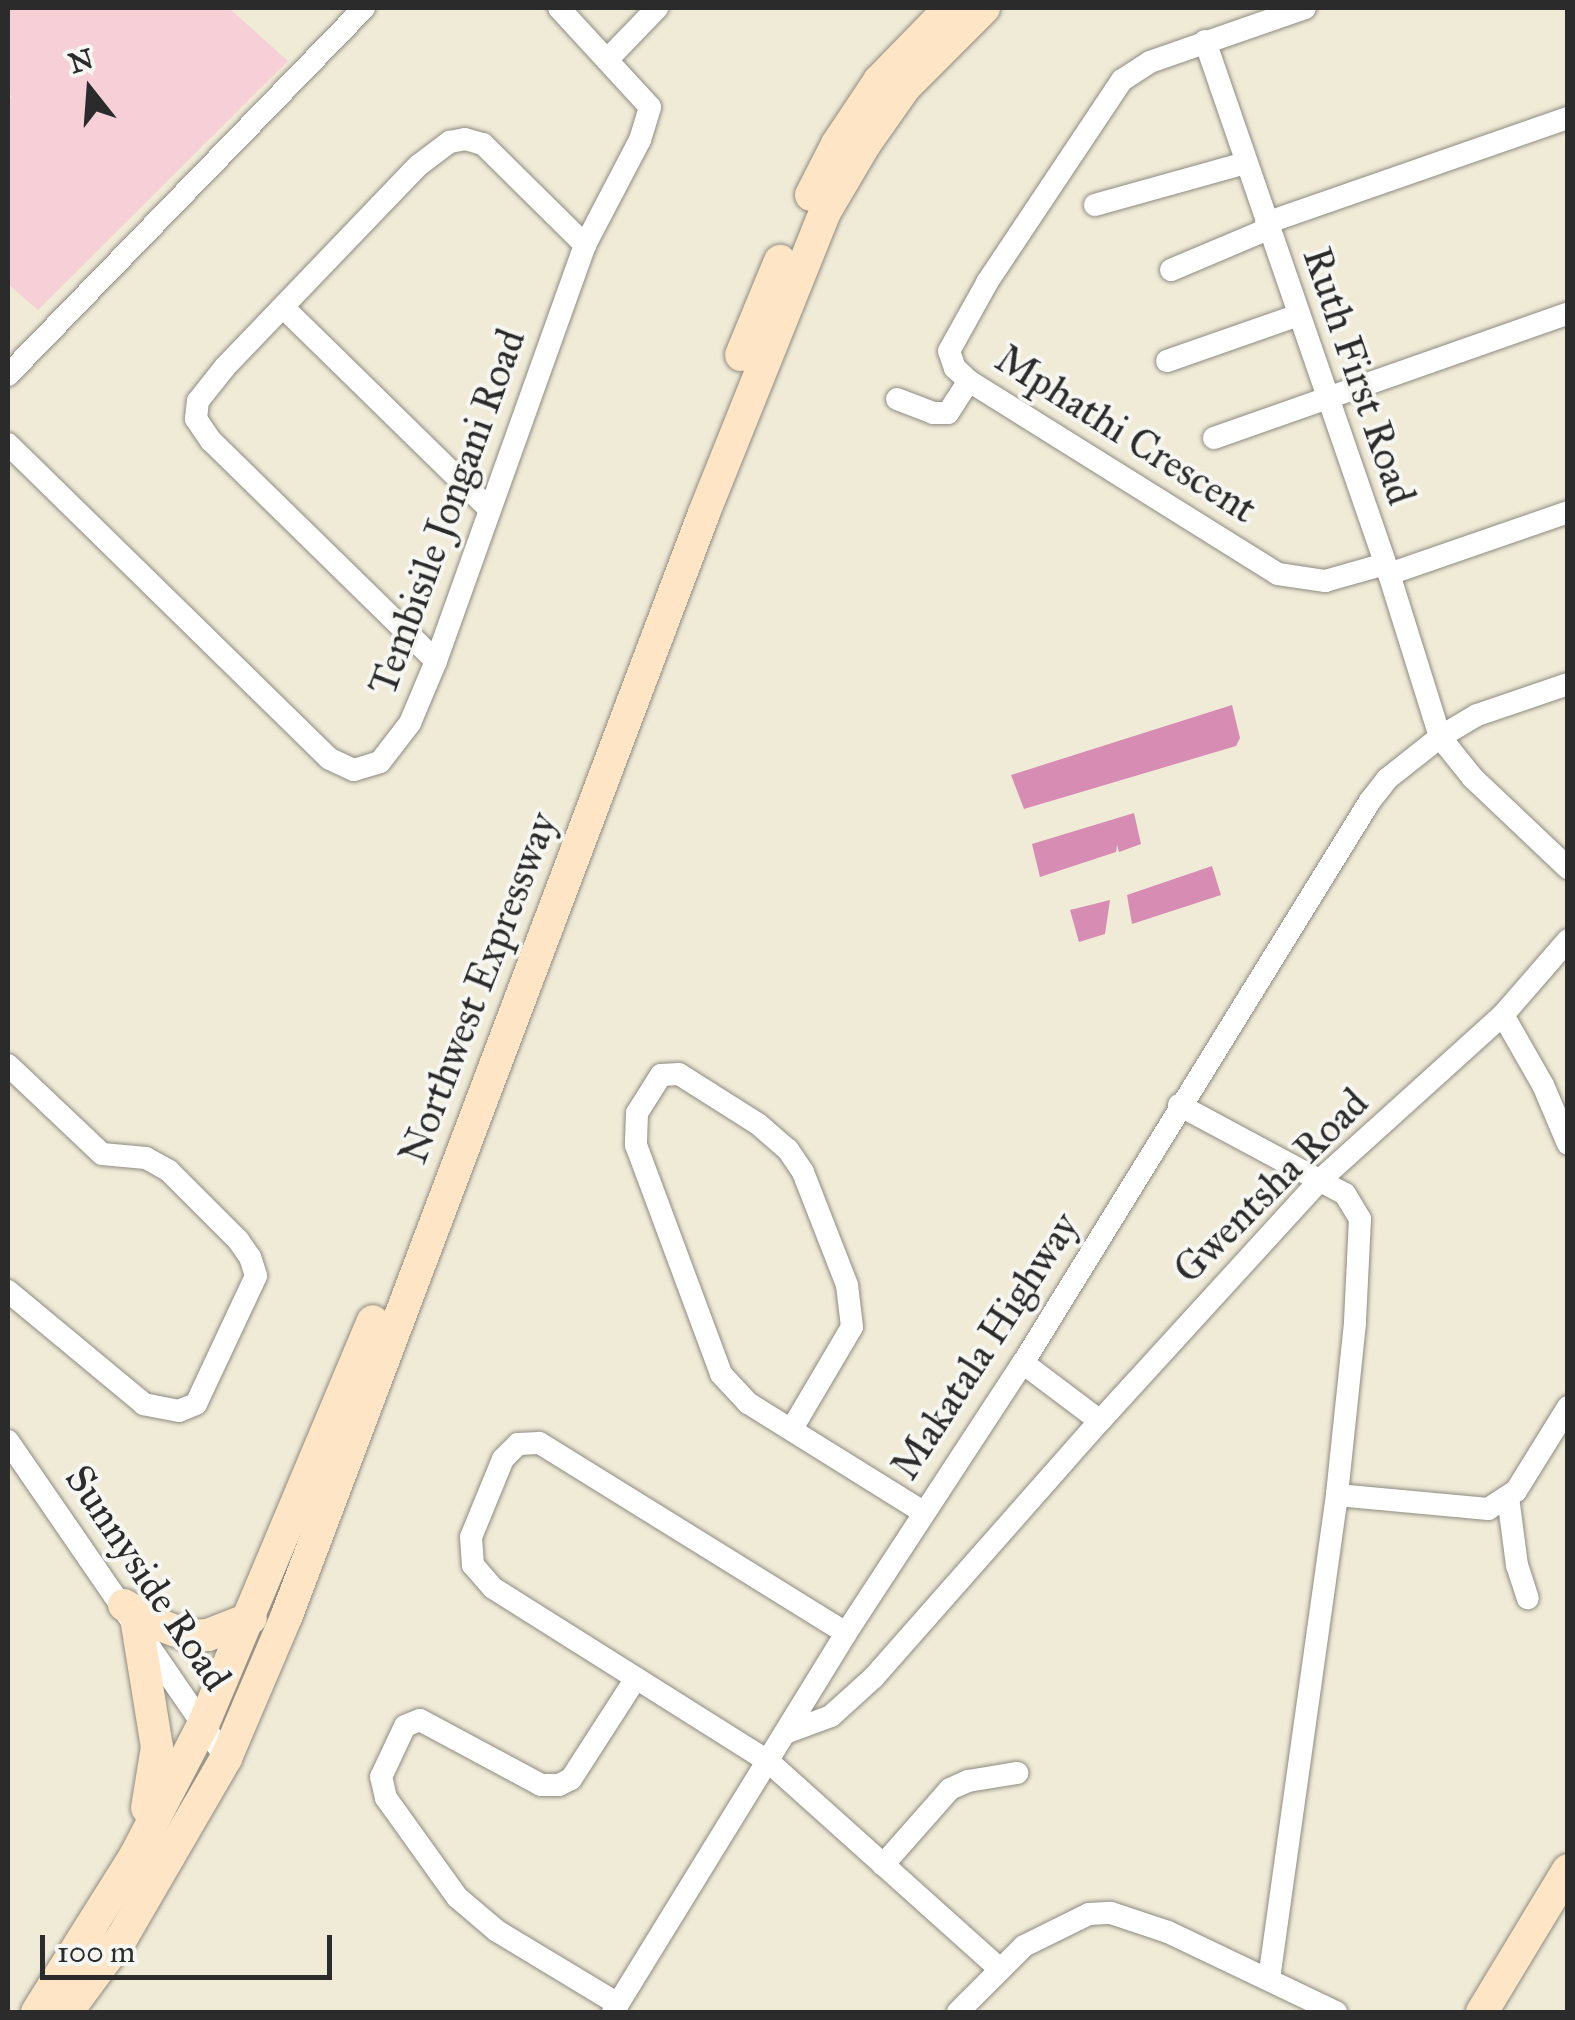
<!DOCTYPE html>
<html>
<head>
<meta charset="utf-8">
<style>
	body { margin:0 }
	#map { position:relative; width:1575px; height:2020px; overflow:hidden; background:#f0ebd7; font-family:"IM FELL Great Primer",serif }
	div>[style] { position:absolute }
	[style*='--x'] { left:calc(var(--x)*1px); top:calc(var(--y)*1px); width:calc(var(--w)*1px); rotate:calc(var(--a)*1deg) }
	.built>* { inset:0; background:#f6cfd7 }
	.building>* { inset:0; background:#d78cb3 }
	.roads { filter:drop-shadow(0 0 2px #8e8b81) drop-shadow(0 0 2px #8e8b81) }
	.street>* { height:22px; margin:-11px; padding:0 11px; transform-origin:11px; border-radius:11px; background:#fff }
	.secondary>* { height:32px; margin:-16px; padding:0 16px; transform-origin:16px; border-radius:16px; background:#fde5c5 }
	span { translate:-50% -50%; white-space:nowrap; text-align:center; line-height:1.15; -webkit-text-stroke:8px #f6f6f2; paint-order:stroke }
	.street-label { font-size:40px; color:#2b2b2b }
	.frame { position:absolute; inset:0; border:10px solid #2b2b2b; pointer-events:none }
	.north { position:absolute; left:40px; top:40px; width:100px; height:100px; -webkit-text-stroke:8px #f6f6f2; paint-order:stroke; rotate:343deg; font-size:28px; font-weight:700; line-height:40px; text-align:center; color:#2b2b2b }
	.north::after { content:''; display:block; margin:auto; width:35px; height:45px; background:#2b2b2b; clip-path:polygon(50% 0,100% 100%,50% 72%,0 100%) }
	.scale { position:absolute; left:40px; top:1935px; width:292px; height:45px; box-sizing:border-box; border:5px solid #2b2b2b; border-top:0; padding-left:12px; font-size:30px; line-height:35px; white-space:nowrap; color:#2b2b2b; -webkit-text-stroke:8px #f6f6f2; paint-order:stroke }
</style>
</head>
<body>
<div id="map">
	<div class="built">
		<div style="clip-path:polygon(8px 8px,229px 8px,288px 61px,38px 310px,8px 284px,8px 101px,12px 97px,8px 92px)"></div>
	</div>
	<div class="building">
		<div style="clip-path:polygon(1232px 705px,1240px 738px,1236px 746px,1024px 809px,1011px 775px)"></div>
		<div style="clip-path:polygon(1134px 813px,1141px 844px,1119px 852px,1117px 845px,1116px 852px,1040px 877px,1032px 844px)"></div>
		<div style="clip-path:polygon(1212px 866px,1221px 895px,1132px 924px,1127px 895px)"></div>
		<div style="clip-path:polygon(1110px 900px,1105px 934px,1079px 942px,1070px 910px)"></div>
	</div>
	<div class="roads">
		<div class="street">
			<div style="--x:1305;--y:8;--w:164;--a:160.8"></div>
			<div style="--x:1150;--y:62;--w:33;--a:147"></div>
			<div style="--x:1122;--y:80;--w:242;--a:123.7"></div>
			<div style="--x:988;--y:281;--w:80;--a:119.1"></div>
			<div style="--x:949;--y:351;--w:18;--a:71"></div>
			<div style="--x:955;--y:368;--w:19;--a:43"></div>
			<div style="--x:969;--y:381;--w:364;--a:32"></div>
			<div style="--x:1278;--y:574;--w:48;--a:8.5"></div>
			<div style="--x:1325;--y:581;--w:62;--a:-15.8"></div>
			<div style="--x:1205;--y:41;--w:564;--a:70.95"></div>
			<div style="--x:1389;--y:574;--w:171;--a:72.6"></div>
			<div style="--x:1440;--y:737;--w:53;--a:51.2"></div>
			<div style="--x:1473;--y:778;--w:131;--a:43.5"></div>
			<div style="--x:608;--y:59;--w:71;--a:-46.1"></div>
			<div style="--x:1095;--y:205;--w:156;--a:-15.6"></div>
			<div style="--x:1266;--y:223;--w:320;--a:-19.2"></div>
			<div style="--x:1171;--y:270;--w:105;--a:-22.9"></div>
			<div style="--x:283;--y:307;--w:287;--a:44.4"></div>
			<div style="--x:1167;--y:361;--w:139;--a:-19.3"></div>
			<div style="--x:8;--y:375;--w:511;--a:-45.87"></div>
			<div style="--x:897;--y:399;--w:39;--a:21"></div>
			<div style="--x:933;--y:413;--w:15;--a:0"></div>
			<div style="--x:948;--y:413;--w:38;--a:-57"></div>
			<div style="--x:1214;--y:438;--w:375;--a:-19.4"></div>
			<div style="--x:8;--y:444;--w:450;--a:44.4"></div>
			<div style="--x:330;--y:759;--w:26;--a:25"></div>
			<div style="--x:354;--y:770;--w:27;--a:-17"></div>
			<div style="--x:380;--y:762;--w:49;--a:-52.4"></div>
			<div style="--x:410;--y:723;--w:67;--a:-67.2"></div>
			<div style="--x:436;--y:661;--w:442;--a:-70.3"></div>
			<div style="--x:585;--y:245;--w:119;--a:-62.4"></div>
			<div style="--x:640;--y:140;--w:34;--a:-73"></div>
			<div style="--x:650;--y:107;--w:134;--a:-132.6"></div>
			<div style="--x:1389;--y:574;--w:189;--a:-19.1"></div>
			<div style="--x:436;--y:661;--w:315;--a:-135.6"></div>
			<div style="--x:211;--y:441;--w:27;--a:-124"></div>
			<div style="--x:196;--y:419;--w:18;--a:-84"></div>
			<div style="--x:198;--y:401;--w:43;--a:-51.5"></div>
			<div style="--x:225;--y:367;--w:280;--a:-46.2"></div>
			<div style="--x:419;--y:165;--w:39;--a:-37"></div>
			<div style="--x:450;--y:142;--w:15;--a:-11"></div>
			<div style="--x:465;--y:139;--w:19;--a:16"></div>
			<div style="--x:483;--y:144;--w:144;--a:44.7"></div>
			<div style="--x:1503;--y:1015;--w:81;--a:60.3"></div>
			<div style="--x:1543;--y:1085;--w:64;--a:67"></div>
			<div style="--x:8;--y:1065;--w:129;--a:43.4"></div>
			<div style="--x:102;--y:1154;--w:44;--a:5.2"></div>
			<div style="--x:146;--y:1158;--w:26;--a:29"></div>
			<div style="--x:169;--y:1171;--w:98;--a:45"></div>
			<div style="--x:238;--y:1240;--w:21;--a:55"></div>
			<div style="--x:250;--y:1257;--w:20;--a:72"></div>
			<div style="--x:256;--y:1276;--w:141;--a:115.1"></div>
			<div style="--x:196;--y:1404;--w:18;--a:158"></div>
			<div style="--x:179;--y:1411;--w:36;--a:-169"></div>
			<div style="--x:144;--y:1404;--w:177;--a:-140.3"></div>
			<div style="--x:1179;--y:1105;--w:188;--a:28.2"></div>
			<div style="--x:1345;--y:1194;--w:29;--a:59"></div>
			<div style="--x:1360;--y:1219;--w:104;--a:92.8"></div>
			<div style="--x:1355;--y:1323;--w:173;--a:96"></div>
			<div style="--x:1337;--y:1495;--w:487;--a:98"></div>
			<div style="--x:1023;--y:1363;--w:96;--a:37"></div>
			<div style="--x:1100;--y:1421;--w:325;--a:-47.6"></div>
			<div style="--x:1319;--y:1181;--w:248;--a:-42.1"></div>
			<div style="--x:1503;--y:1015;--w:99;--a:-49.1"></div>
			<div style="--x:793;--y:1427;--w:116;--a:-59.5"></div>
			<div style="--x:852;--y:1327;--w:42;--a:-96.8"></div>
			<div style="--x:847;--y:1285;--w:121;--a:-111.3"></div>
			<div style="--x:803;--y:1172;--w:27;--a:-124"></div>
			<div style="--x:788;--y:1150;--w:40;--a:-139"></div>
			<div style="--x:758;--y:1124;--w:93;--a:-147.7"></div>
			<div style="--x:679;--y:1074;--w:18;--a:177"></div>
			<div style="--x:661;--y:1075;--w:45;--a:122.3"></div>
			<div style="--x:637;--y:1113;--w:32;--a:92"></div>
			<div style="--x:636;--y:1145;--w:244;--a:69.6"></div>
			<div style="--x:721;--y:1374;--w:40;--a:47"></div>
			<div style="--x:748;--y:1403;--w:206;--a:31.9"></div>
			<div style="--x:8;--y:1441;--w:385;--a:55.5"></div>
			<div style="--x:1337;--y:1495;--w:152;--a:5.3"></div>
			<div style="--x:1488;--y:1509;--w:33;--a:-33"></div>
			<div style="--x:1516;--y:1491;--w:99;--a:-58.2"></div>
			<div style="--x:1508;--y:1497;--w:69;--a:82.5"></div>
			<div style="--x:1517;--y:1565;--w:35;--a:72"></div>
			<div style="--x:846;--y:1633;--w:361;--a:-148.2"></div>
			<div style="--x:539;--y:1443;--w:21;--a:177"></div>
			<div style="--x:518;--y:1444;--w:21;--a:135"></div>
			<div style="--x:503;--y:1459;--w:84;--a:112.3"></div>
			<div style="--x:471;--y:1537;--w:28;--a:86"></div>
			<div style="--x:473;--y:1565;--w:30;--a:49"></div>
			<div style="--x:493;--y:1588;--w:326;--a:32.2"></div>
			<div style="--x:769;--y:1762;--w:310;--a:41.9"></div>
			<div style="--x:788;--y:1732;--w:46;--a:-20.4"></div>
			<div style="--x:831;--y:1716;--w:58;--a:-42.2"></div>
			<div style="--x:874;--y:1677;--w:341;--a:-48.6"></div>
			<div style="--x:883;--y:1865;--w:101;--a:-48.6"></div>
			<div style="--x:950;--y:1789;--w:20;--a:-24"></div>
			<div style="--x:968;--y:1781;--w:50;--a:-9.3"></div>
			<div style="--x:618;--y:2004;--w:141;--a:-148.9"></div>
			<div style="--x:497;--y:1931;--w:52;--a:-139.6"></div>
			<div style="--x:457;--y:1897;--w:122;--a:-125.6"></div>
			<div style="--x:386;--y:1798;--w:22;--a:-103"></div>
			<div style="--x:381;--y:1777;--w:56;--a:-64.8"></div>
			<div style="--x:405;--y:1726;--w:16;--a:-22"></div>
			<div style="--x:420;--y:1720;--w:137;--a:28.2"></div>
			<div style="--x:541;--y:1785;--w:18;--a:0"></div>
			<div style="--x:559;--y:1785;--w:13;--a:-27"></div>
			<div style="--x:571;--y:1779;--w:120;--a:-57.2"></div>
			<div style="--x:613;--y:2012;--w:445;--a:-58.4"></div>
			<div style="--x:846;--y:1633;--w:323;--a:-56.8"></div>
			<div style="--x:1023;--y:1363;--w:660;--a:-58.31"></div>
			<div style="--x:1370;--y:801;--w:28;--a:-52"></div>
			<div style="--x:1387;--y:779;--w:68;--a:-38.4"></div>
			<div style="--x:1440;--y:737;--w:43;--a:-30.7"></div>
			<div style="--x:1477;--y:715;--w:96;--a:-18.8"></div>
			<div style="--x:958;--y:2012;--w:93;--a:-45"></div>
			<div style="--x:1024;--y:1946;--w:72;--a:-26.2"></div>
			<div style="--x:1089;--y:1914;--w:22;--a:-3"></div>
			<div style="--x:1111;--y:1913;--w:60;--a:18.4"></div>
			<div style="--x:1168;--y:1932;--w:186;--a:25.5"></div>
		</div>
		<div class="secondary">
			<div style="--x:811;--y:195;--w:57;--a:-63"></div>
			<div style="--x:837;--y:144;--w:76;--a:-56.3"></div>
			<div style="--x:879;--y:81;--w:102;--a:-45.8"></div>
			<div style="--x:741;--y:355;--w:102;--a:-67.5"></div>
			<div style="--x:124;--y:1605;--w:35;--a:31"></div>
			<div style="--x:154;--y:1623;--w:38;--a:20"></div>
			<div style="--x:190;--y:1636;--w:18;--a:-3"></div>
			<div style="--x:208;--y:1635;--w:46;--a:-21.6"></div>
			<div style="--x:137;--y:1624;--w:125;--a:80.8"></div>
			<div style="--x:157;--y:1747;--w:62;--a:99.3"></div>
			<div style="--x:37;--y:2012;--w:184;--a:-57.9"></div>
			<div style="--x:135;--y:1856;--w:148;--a:-62.6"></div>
			<div style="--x:203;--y:1725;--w:438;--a:-67.2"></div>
			<div style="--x:67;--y:2012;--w:94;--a:-53.6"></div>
			<div style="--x:123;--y:1936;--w:206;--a:-59.9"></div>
			<div style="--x:226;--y:1758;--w:155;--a:-66.9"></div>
			<div style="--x:287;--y:1615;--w:1178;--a:-69.27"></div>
			<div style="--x:704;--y:513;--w:324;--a:-68.1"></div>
			<div style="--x:825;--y:212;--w:79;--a:-59.5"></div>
			<div style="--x:865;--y:144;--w:70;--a:-54.9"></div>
			<div style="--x:905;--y:87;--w:112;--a:-45"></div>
			<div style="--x:1482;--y:2012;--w:166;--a:-58.8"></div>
		</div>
	</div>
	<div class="street-label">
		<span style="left:1359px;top:376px;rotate:71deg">Ruth First Road</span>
		<span style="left:1126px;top:434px;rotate:32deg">Mphathi Crescent</span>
		<span style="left:447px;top:512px;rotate:-70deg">Tembisile Jongani Road</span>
		<span style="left:478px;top:988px;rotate:-69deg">Northwest Expressway</span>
		<span style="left:1271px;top:1186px;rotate:-45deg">Gwentsha Road</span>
		<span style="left:985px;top:1346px;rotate:-57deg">Makatala Highway</span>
		<span style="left:148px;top:1578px;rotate:56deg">Sunnyside Road</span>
	</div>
	<div class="frame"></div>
	<div class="north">N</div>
	<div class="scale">100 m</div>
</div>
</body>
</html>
